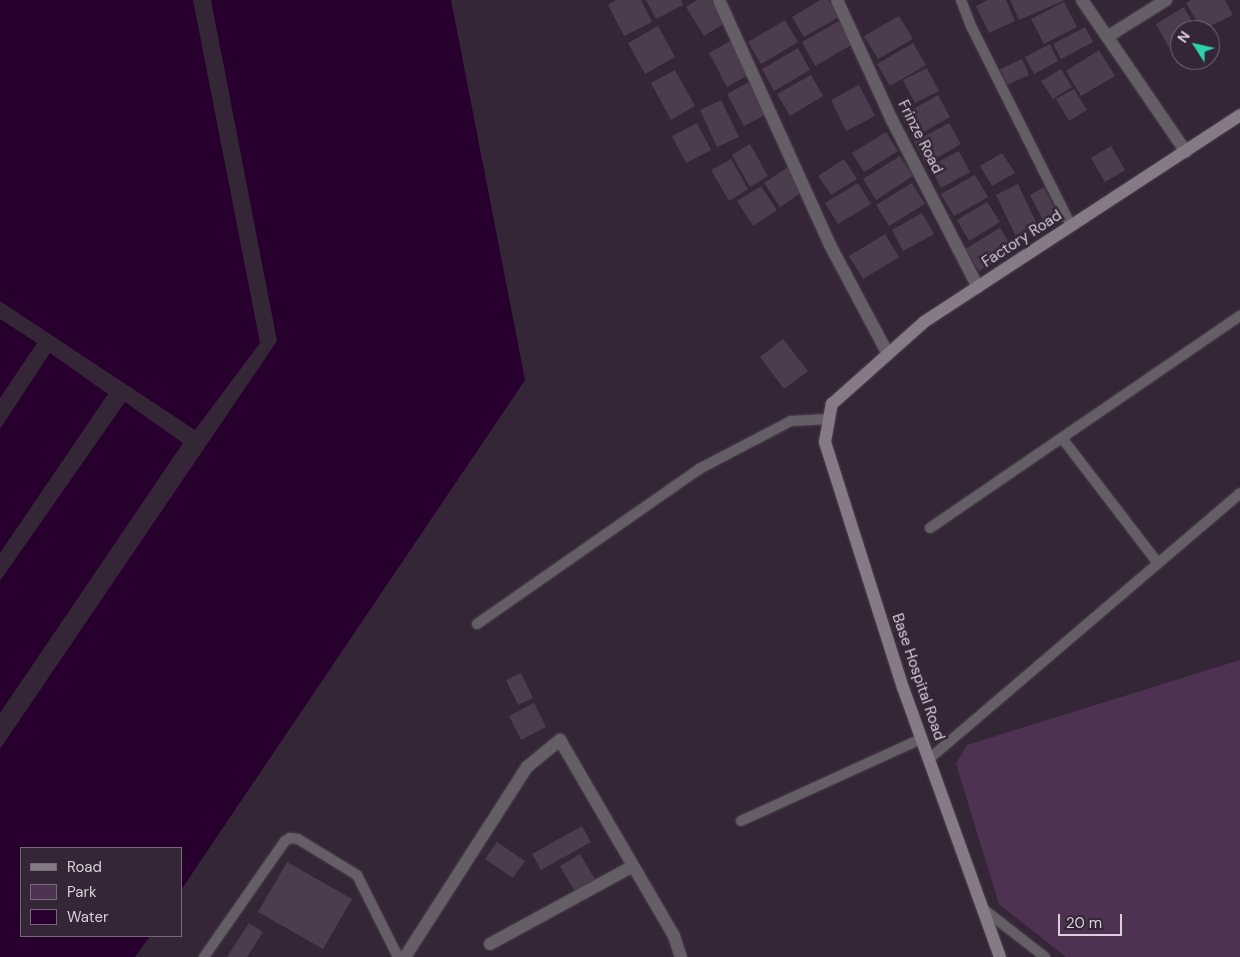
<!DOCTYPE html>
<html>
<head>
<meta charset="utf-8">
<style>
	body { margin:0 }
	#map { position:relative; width:1240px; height:957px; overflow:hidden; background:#342637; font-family:"DM Sans",sans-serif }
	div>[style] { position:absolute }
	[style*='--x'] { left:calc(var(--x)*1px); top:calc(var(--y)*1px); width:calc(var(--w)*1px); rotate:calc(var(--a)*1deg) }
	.green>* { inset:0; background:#4d3251 }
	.water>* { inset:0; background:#27002e }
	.building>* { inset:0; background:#4b3c4e }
	.roads { filter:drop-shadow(0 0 1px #4e4151) drop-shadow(0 0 1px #4e4151) }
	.lane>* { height:10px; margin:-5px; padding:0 5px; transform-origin:5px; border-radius:5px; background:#655e67 }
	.street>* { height:12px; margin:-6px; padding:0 6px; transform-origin:6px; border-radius:6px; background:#655e67 }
	.secondary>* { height:12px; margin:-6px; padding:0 6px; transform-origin:6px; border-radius:6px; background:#867a87 }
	span { translate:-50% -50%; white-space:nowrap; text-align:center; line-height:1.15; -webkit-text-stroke:5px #342637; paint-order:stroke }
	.street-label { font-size:15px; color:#d9d0da }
	.legend { position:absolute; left:20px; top:847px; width:162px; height:90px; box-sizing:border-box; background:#342637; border:1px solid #766a78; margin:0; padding:6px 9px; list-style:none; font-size:15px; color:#d9d0da }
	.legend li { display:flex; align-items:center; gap:10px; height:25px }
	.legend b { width:25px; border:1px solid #766a78 }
	.north { position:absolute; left:1170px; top:20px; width:50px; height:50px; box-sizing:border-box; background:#342637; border:1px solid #766a78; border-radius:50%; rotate:305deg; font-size:14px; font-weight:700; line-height:20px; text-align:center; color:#d9d0da }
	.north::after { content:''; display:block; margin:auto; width:18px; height:22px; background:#2ad5ac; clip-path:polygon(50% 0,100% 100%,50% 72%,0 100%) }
	.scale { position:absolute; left:1058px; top:914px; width:64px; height:22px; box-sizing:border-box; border:2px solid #d9d0da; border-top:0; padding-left:6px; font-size:15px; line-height:18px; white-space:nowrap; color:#d9d0da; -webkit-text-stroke:4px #342637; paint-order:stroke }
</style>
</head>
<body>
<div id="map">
	<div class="green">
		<div style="clip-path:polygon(1240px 660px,1240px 957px,1066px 957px,999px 904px,956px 764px,967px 745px)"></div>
	</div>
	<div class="water">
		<div style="clip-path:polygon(0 0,193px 0,260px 343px,195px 430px,0 301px)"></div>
		<div style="clip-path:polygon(211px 0,451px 0,525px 380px,181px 890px,181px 848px,21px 848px,21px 936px,150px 936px,135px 957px,0 957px,0 749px,277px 341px)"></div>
		<div style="clip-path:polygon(0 319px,37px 343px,0 398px)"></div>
		<div style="clip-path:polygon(50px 353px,108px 394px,0 553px,0 429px)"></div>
		<div style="clip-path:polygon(125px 402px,183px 443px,0 713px,0 581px)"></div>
	</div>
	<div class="building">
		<div style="clip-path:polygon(616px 0,641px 0,652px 22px,624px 36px,608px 5px)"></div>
		<div style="clip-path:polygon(646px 0,681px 0,683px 5px,656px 19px)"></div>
		<div style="clip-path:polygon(697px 0,711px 0,725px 23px,704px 36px,686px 7px)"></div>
		<div style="clip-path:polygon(820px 0,829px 0,839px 17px,804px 37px,792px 17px)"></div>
		<div style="clip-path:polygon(988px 0,1006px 0,1015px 21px,989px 33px,976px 6px)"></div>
		<div style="clip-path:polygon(1010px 0,1065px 0,1019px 20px)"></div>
		<div style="clip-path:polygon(1191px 0,1225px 0,1233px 15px,1202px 30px,1186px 3px)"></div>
		<div style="clip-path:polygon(1064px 2px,1077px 27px,1044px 44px,1031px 19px)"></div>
		<div style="clip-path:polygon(1184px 7px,1197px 30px,1180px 30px,1177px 62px,1156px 24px)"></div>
		<div style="clip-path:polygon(899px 16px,913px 39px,878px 59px,864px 36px)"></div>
		<div style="clip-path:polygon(785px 20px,798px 42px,761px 64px,748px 42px)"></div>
		<div style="clip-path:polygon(839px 21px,853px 44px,815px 66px,802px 42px)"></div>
		<div style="clip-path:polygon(658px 26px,675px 57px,645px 74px,628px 43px)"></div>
		<div style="clip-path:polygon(1085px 27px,1093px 42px,1061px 59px,1053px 44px)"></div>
		<div style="clip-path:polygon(732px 40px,750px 74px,727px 87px,709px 53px)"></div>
		<div style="clip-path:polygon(913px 43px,926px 65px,890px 86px,877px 64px)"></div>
		<div style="clip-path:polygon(1050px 44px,1058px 61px,1034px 74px,1025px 57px)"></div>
		<div style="clip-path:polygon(798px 48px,810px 70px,774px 91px,762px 69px)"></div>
		<div style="clip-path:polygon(1099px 50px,1115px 76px,1081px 96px,1066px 71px)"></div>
		<div style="clip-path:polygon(1022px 59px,1029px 75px,1007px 85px,1000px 69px)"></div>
		<div style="clip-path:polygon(927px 68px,939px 91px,915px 103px,903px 80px)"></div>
		<div style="clip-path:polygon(1061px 69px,1072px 87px,1053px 99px,1041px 81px)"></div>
		<div style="clip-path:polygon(675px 70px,695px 106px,671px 120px,651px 83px)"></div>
		<div style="clip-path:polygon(811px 75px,823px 96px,790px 116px,777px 94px)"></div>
		<div style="clip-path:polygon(749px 82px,765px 115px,744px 126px,727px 94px)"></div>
		<div style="clip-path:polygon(859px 85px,875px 116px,846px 131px,831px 100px)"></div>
		<div style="clip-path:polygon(1074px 89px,1087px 110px,1069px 121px,1056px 99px)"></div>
		<div style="clip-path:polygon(938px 95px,950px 117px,913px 138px,901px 116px)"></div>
		<div style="clip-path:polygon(721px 100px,739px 137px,717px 147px,700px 110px)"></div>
		<div style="clip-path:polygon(697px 123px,711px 150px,686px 163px,672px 136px)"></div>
		<div style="clip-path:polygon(949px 123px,961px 144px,926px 164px,914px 142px)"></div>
		<div style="clip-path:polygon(886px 132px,898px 151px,864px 172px,852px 153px)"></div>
		<div style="clip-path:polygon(750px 144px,768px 176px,750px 187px,732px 155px)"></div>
		<div style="clip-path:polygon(1111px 146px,1125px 170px,1105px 182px,1091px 158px)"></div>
		<div style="clip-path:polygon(959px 151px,970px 172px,941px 188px,930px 166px)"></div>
		<div style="clip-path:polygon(1002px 153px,1015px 173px,992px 186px,980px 166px)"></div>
		<div style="clip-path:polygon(900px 156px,913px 176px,876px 200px,863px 179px)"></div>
		<div style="clip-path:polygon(731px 159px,748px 189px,729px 201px,711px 170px)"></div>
		<div style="clip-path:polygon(844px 159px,857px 179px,831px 195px,818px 176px)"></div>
		<div style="clip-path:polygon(788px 167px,804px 191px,780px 207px,764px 183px)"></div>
		<div style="clip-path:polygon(975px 175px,988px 197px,954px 216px,941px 194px)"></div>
		<div style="clip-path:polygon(858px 183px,871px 204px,838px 224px,825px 203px)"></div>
		<div style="clip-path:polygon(912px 183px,925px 204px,889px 226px,876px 205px)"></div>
		<div style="clip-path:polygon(1018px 184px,1039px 228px,1017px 239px,996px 195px)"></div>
		<div style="clip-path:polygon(761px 186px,777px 210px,753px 226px,737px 201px)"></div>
		<div style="clip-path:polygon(1044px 187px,1060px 218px,1046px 226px,1030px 195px)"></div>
		<div style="clip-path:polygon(987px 202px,1000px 222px,969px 241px,957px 220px)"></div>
		<div style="clip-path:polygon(922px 213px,934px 234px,903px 251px,892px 230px)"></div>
		<div style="clip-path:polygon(1000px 228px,1014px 250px,979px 271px,965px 249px)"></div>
		<div style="clip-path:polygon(885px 234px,899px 257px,863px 279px,849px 256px)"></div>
		<div style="clip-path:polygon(783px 339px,808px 371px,784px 389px,760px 357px)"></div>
		<div style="clip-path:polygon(521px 673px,533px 698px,518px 705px,506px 680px)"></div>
		<div style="clip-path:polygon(534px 703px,546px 727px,521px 740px,509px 716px)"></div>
		<div style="clip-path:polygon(582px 826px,591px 842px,541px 870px,532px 854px)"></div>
		<div style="clip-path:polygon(497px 842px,525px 861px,513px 878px,485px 859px)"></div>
		<div style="clip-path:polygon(580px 854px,595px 879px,575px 892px,560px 866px)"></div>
		<div style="clip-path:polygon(287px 862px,352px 899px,323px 949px,258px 912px)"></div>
		<div style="clip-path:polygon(249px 923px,263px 932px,247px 957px,227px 957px)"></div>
	</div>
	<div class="roads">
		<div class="lane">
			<div style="--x:961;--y:0;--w:30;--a:69"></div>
			<div style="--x:972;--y:28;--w:221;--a:63.4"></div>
			<div style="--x:1062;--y:438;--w:158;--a:52.5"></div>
			<div style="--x:930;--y:528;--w:376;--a:-34.4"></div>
			<div style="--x:477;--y:624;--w:271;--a:-34.9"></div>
			<div style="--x:699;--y:469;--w:104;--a:-27.6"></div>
			<div style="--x:791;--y:421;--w:38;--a:-3"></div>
			<div style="--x:929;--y:759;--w:409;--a:-40.5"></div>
			<div style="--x:741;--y:821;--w:198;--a:-24.5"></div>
			<div style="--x:982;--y:908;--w:80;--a:37.9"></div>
			<div style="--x:204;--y:957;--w:141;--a:-55.1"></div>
			<div style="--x:285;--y:841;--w:6;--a:-31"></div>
			<div style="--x:290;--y:838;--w:8;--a:7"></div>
			<div style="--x:298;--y:839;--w:69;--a:31.4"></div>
			<div style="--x:357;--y:875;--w:92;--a:63.4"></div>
		</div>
		<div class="street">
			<div style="--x:719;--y:0;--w:269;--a:65.6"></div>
			<div style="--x:830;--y:245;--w:123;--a:62"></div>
			<div style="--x:837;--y:0;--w:132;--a:65.4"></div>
			<div style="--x:892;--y:120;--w:188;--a:62.8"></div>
			<div style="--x:1082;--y:0;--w:184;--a:55.6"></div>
			<div style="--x:1107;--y:37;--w:70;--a:-32.1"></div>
			<div style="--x:490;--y:944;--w:161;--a:-28.6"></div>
			<div style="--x:405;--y:957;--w:226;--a:-57.3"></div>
			<div style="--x:527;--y:767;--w:43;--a:-39.3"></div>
			<div style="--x:560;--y:740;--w:227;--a:59.8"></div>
			<div style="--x:674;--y:936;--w:22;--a:72"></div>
		</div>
		<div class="secondary">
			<div style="--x:1000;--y:957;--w:286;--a:-109.8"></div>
			<div style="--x:903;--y:688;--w:258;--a:-107.6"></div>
			<div style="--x:825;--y:442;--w:39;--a:-80"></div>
			<div style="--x:832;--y:404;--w:123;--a:-41.7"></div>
			<div style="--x:924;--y:322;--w:378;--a:-33.2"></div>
		</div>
	</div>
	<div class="street-label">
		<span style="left:920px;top:137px;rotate:63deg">Frinze Road</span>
		<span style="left:1022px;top:239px;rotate:-33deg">Factory Road</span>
		<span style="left:918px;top:677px;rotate:71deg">Base Hospital Road</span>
	</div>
	<ul class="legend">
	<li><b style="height:6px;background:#867a87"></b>Road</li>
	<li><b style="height:14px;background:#4d3251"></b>Park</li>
	<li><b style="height:14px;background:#27002e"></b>Water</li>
	</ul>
	<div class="north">N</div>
	<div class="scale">20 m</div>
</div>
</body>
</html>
